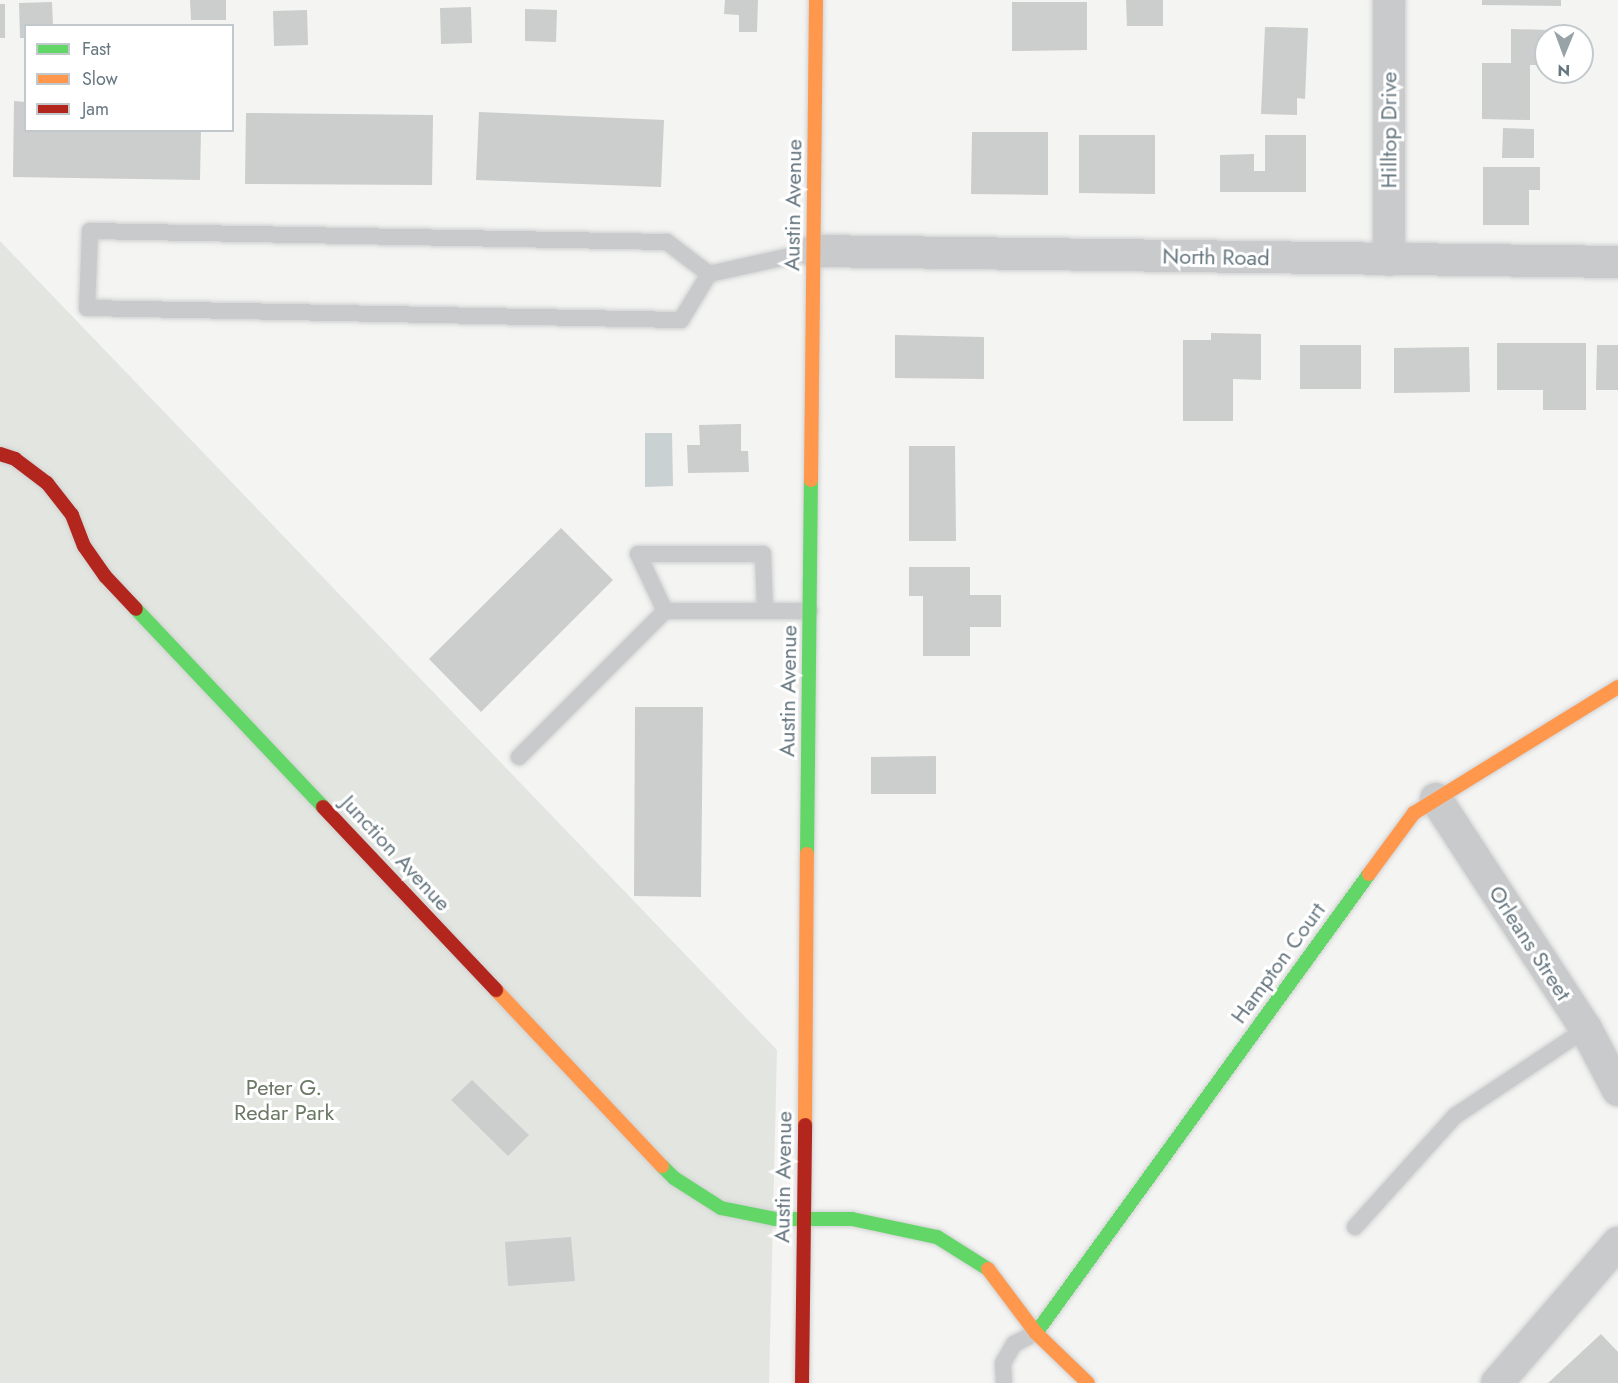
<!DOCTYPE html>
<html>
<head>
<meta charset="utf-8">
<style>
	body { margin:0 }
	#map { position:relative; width:1618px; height:1383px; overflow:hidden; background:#f4f4f3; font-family:Jost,sans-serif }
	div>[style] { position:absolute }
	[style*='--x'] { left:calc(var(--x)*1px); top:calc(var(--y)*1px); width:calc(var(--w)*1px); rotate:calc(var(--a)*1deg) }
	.green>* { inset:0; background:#e3e6e0 }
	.water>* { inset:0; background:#c9d1d3 }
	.building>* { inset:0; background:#cccdcd }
	.roads { filter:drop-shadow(0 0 2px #d0d1d1) drop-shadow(0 0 2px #d0d1d1) }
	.lane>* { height:16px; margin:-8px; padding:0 8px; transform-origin:8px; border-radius:8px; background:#c9cacb }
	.street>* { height:32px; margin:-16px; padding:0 16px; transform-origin:16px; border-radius:16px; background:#c9cacb }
	.fast>* { height:14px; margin:-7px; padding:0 7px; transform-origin:7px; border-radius:7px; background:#63d668 }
	.slow>* { height:14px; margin:-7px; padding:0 7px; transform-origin:7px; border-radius:7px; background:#ff974d }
	.jam>* { height:14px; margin:-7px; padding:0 7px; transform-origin:7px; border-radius:7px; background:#b3261e }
	span { translate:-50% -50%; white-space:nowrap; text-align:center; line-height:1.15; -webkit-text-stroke:6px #fff; paint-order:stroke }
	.street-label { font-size:22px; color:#677780 }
	.park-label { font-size:22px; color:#6b7865 }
	.legend { position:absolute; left:24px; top:24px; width:210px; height:108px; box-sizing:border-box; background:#fff; border:2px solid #c2c9cc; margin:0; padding:8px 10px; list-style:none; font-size:18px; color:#677780 }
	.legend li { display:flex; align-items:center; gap:12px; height:30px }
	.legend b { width:30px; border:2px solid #c2c9cc }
	.north { position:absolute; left:1534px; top:24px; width:60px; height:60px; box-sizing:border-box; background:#fff; border:2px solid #c2c9cc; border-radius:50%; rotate:181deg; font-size:16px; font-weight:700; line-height:24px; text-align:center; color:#677780 }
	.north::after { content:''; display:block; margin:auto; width:21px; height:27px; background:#98a3a8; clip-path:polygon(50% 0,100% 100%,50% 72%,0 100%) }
</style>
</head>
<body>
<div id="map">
	<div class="green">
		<div style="clip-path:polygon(0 241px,777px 1050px,769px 1383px,0 1383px)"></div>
	</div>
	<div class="water">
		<div style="clip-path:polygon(645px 433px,672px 433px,673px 486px,645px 487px)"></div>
	</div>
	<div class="building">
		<div style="clip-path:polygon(190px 0,226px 0,226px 20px,191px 20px)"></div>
		<div style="clip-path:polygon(725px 0,758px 0,757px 32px,739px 32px,739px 15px,724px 14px)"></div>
		<div style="clip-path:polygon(1126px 0,1163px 0,1163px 26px,1127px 26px)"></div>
		<div style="clip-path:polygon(1482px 0,1561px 0,1561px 6px,1482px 5px)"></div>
		<div style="clip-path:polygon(52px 2px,53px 26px,26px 26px,26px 38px,20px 38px,19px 3px)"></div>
		<div style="clip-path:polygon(1012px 2px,1087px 2px,1087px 50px,1012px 51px)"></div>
		<div style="clip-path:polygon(0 4px,5px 4px,5px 38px,0 38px)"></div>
		<div style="clip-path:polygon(471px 7px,472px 43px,441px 44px,440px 8px)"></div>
		<div style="clip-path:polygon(525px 9px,557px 10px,556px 42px,525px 41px)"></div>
		<div style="clip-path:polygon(307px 10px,308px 45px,274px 46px,273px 11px)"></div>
		<div style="clip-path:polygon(1265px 27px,1308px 28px,1305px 99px,1297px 98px,1297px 115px,1261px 114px)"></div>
		<div style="clip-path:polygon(1511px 29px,1551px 30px,1551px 36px,1546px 36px,1546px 65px,1530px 65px,1530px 120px,1482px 119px,1482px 63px,1511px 63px)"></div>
		<div style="clip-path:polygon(14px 101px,26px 102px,26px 130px,201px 130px,200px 180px,13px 177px)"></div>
		<div style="clip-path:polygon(479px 112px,664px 120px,661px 187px,476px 180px)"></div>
		<div style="clip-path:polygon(246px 113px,433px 115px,432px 185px,245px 184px)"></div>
		<div style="clip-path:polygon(1503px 128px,1534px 129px,1534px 158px,1502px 158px)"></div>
		<div style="clip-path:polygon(972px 132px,1048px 132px,1048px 195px,971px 194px)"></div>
		<div style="clip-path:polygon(1079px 135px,1155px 135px,1155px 194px,1079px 193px)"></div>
		<div style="clip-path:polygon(1265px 135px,1306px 135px,1306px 192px,1220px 192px,1220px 155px,1254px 154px,1254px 171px,1265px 171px)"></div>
		<div style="clip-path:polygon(1483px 167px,1540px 167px,1540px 190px,1529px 190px,1529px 225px,1483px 225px)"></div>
		<div style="clip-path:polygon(1211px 333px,1261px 334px,1261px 380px,1233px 379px,1233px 421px,1183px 421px,1183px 340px,1211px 340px)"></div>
		<div style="clip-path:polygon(895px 335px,984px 337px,984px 379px,895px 378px)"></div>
		<div style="clip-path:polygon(1497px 343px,1586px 343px,1586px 410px,1543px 410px,1543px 390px,1497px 390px)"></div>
		<div style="clip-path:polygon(1300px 345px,1361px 345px,1361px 389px,1300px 389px)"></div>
		<div style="clip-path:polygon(1597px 345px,1618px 345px,1618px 390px,1596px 390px)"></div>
		<div style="clip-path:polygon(1469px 347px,1470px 392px,1394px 393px,1394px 348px)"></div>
		<div style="clip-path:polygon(741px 424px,741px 451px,748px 451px,749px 472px,688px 473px,687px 445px,700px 445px,699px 425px)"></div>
		<div style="clip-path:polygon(909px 446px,955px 446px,956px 541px,909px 541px)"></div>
		<div style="clip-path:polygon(561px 528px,613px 580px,481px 712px,429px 659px)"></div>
		<div style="clip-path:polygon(909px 567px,970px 567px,970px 595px,1001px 595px,1001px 627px,970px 627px,970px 656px,923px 656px,923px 596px,909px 596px)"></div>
		<div style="clip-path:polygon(635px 707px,703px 707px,701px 897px,634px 896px)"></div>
		<div style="clip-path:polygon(936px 756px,936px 794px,871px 794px,871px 757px)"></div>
		<div style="clip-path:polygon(472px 1080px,529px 1135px,508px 1156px,451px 1100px)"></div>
		<div style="clip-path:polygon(571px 1237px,575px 1281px,508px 1286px,505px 1242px)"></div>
		<div style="clip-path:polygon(1601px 1334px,1618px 1352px,1618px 1383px,1548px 1383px)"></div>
	</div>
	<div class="roads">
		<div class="lane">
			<div style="--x:709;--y:274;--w:53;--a:-142.7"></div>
			<div style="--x:667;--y:242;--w:577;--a:-178.91"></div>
			<div style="--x:90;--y:231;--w:77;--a:92.2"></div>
			<div style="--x:87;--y:308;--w:594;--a:1.16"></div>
			<div style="--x:681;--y:320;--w:54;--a:-58.7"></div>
			<div style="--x:709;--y:274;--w:107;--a:-12.5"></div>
			<div style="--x:665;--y:611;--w:63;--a:-115.3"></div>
			<div style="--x:638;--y:554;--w:125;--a:0"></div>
			<div style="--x:763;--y:554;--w:57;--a:88"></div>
			<div style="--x:519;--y:757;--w:206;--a:-45"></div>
			<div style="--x:665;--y:611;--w:145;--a:0"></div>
			<div style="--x:1355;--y:1227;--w:149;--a:-48"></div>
			<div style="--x:1455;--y:1116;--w:157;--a:-33.6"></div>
			<div style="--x:1004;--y:1383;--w:20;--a:-93"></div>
			<div style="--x:1003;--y:1363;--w:22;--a:-60"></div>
			<div style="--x:1014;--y:1344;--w:25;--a:-27"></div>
		</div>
		<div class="street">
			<div style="--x:813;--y:251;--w:805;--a:0.78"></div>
			<div style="--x:1389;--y:260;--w:260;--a:-90"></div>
			<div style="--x:1436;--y:799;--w:275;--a:56.9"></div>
			<div style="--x:1586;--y:1029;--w:69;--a:62.3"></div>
			<div style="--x:1497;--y:1383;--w:185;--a:-49.2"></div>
		</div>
		<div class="fast">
			<div style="--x:136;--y:609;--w:272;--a:46.6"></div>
			<div style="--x:807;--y:854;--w:374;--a:-89.4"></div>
			<div style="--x:662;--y:1166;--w:17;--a:45"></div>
			<div style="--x:674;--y:1178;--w:56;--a:32.6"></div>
			<div style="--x:721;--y:1208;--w:55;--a:11.5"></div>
			<div style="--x:775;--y:1219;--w:77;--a:0"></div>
			<div style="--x:852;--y:1219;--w:87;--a:12"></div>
			<div style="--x:937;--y:1237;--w:60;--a:32.1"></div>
			<div style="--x:1036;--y:1333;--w:567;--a:-54.04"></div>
		</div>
		<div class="slow">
			<div style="--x:811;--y:480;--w:480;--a:-89.4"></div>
			<div style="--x:1369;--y:874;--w:76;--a:-53.6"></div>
			<div style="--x:1414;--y:813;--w:240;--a:-31.7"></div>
			<div style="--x:496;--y:990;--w:242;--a:46.7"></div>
			<div style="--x:805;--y:1125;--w:271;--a:-89.6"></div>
			<div style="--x:988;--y:1269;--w:80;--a:53.1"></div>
			<div style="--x:1036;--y:1333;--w:72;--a:43.9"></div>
		</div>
		<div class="jam">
			<div style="--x:0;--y:454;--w:16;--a:18"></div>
			<div style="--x:15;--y:459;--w:40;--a:37"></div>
			<div style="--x:47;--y:483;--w:41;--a:52"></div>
			<div style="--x:72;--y:515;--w:33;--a:69"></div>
			<div style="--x:84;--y:546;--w:37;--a:55"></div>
			<div style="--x:105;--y:576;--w:45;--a:46.8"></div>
			<div style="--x:323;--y:807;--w:252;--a:46.6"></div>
			<div style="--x:802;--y:1383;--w:258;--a:-89.3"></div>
		</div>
	</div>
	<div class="street-label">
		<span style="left:1389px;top:130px;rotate:-90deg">Hilltop Drive</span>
		<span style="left:793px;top:205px;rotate:-89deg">Austin Avenue</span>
		<span style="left:1216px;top:257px;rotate:1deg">North Road</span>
		<span style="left:788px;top:691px;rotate:-89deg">Austin Avenue</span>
		<span style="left:396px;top:853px;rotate:47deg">Junction Avenue</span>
		<span style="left:1530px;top:943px;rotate:57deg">Orleans Street</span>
		<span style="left:1278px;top:963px;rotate:-54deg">Hampton Court</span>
		<span style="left:783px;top:1177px;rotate:-89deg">Austin Avenue</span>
	</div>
	<div class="park-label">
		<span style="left:284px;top:1100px">Peter G.<br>Redar Park</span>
	</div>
	<ul class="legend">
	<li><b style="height:8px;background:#63d668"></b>Fast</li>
	<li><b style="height:8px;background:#ff974d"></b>Slow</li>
	<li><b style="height:8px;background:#b3261e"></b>Jam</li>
	</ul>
	<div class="north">N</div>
</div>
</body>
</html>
